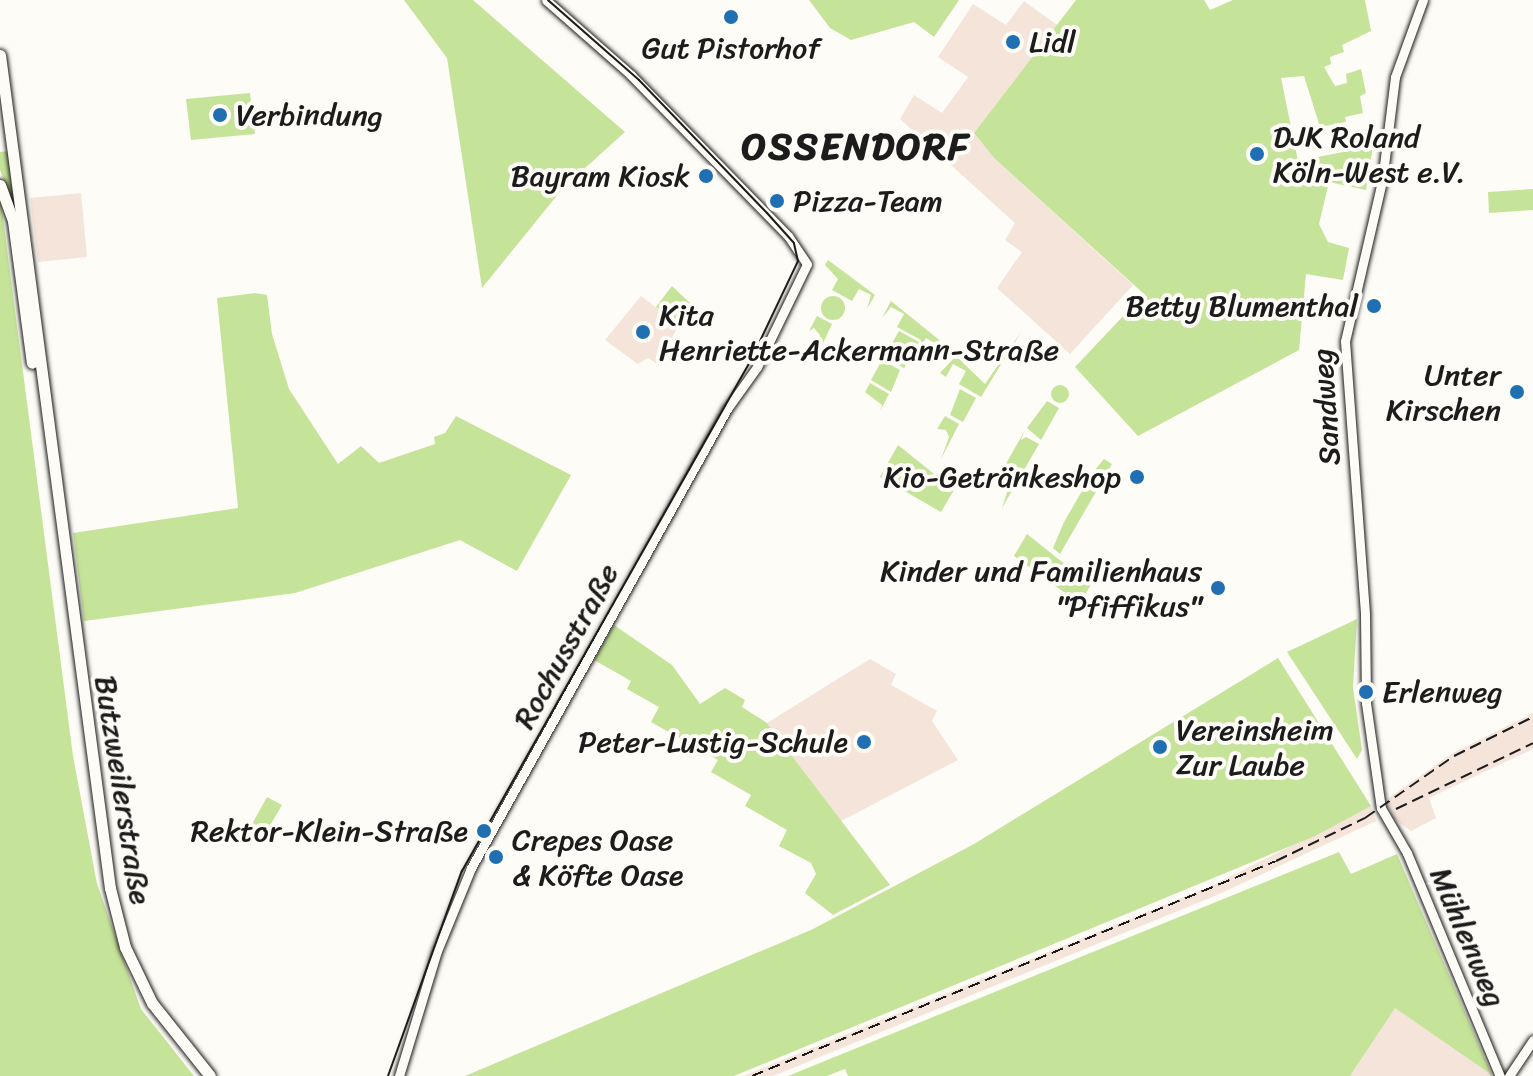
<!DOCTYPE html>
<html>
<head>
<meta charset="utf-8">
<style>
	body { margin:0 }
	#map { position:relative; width:1533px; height:1076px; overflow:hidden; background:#fdfcf7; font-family:Sriracha,sans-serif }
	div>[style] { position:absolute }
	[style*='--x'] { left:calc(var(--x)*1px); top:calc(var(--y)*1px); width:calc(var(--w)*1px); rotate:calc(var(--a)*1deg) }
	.built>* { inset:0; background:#f5e4da }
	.green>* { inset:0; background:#c6e39a }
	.round { border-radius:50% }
	.roads { filter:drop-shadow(0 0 2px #1c1c1c) drop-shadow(0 0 2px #1c1c1c) }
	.tertiary>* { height:9px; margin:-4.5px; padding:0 4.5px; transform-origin:4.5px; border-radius:4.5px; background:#fdfcf7 }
	.secondary>* { height:11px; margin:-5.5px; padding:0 5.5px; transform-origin:5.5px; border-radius:5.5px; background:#fdfcf7 }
	.tram>* { height:2px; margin:-1px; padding:0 1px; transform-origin:1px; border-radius:1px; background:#1c1c1c }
	.rail>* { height:2px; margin-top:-1px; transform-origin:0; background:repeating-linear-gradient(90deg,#1c1c1c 0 12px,transparent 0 18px) }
	.dots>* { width:22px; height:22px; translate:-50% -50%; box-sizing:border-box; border:4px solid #fdfcf7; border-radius:50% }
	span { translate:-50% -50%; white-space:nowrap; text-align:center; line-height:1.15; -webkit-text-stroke:8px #fdfcf7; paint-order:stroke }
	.poi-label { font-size:30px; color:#1c1c1c }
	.left { translate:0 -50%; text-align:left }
	.right { translate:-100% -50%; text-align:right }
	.street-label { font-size:30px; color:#1c1c1c }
	.district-label { font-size:38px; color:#1c1c1c; font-weight:700; letter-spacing:2px }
</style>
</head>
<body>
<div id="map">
	<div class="built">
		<div style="clip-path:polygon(1024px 1px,1057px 25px,974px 133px,995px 159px,1133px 285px,1070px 354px,997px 288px,1022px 252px,1005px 240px,1015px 223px,900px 119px,914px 95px,942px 113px,968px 77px,938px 57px,973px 4px,1006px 25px)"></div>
		<div style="clip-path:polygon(81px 193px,87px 257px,38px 262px,30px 198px)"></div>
		<div style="clip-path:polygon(641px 296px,679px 325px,657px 364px,648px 358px,638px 364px,605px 340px)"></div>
		<div style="clip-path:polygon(870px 659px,896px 674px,891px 685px,937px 711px,932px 721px,958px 760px,841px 821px,767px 723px)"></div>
		<div style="clip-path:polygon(1533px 713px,1533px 749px,1429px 798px,1436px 818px,1411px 831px,1394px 819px,1386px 800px,1451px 754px)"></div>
		<div style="clip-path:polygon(1371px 806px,1376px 821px,1217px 895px,773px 1076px,743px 1076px,1213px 885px)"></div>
		<div style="clip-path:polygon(1395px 1007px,1492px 1075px,1491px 1076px,1350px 1076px)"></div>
	</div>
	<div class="green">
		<div style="clip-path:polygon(404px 0,473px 0,625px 132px,563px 188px,482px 288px,447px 58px)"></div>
		<div style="clip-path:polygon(809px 0,959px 0,934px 37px,914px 22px,851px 40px,830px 28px)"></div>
		<div style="clip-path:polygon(1076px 0,1204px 0,1210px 10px,1233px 0,1365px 0,1371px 31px,1342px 45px,1344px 52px,1330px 57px,1331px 64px,1324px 67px,1335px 86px,1347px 83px,1346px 74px,1361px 69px,1366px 93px,1360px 96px,1363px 113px,1345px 117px,1346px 122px,1320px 127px,1304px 76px,1281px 78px,1298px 161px,1373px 146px,1366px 190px,1329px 182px,1319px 224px,1328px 242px,1349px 248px,1343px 280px,1306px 274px,1299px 350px,1138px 436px,1075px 367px,1144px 294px,995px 159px,974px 133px)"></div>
		<div style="clip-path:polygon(250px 93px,255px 134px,191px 140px,186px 99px)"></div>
		<div style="clip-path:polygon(10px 151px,14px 183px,13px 204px,0 170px,0 152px)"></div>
		<div style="clip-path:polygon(1533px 189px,1533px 210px,1489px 213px,1488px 192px)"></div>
		<div style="clip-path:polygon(0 195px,73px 756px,97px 884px,141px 1009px,194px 1076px,0 1076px)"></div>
		<div style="clip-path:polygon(828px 260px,875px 295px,867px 309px,871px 295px,859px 289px,852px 301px,832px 290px,838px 279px,825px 265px)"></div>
		<div style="clip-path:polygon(672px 286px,691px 304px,679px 324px,656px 307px)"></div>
		<div style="clip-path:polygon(255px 293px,267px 295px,272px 334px,289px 389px,338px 464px,361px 446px,379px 463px,435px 444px,434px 437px,445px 433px,456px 416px,571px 475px,517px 571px,460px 540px,295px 593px,84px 621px,73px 533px,238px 508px,217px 298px)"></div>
		<div class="round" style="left:821px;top:296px;width:24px;height:24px"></div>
		<div style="clip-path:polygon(891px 301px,943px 343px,934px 359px,938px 345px,926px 338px,919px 350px,921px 340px,897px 327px,904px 314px,891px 307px,882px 318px)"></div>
		<div style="clip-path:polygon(817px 316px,832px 324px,815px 360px,820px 335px,814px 328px,809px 331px)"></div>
		<div style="clip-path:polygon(899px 331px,919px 342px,904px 368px,884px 357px)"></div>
		<div style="clip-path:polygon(1021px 332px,981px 397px,959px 384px,966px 371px,953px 364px,946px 377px,940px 373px,956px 356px,985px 384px)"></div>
		<div style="clip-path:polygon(882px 360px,900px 370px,891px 392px,871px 380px)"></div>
		<div style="clip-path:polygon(870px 383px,889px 394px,880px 411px,882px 405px,865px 392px)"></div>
		<div class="round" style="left:1051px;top:385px;width:18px;height:18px"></div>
		<div style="clip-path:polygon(960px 389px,976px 398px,963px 422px,950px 415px)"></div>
		<div style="clip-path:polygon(1047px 401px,1059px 408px,1041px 440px,1027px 428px)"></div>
		<div style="clip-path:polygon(945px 416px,959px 424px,941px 459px,949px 437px,946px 430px,937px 429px)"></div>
		<div style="clip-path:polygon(1024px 432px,1021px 440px,1026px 437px,1039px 444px,1002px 508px,1010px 483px,999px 476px)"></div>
		<div style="clip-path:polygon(898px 445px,954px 490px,941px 512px,880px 477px)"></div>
		<div style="clip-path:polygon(1104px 459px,1112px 464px,1060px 554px,1053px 548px,1064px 522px,1089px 479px,1098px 484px,1090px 476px)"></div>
		<div style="clip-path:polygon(1027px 534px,1091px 585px,1079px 603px,1014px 556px)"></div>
		<div style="clip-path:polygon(1357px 619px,1353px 688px,1362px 750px,1357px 759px,1287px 652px)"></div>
		<div style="clip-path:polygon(614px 625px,672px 665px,700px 704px,725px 688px,745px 700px,742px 707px,767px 723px,890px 885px,833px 915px,805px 893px,816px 874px,811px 863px,779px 846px,787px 830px,745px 806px,751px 795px,711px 772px,718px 760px,651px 722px,659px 707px,627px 689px,631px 681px,594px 660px)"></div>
		<div style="clip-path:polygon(1278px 658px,1371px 806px,1315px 836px,734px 1076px,465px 1076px,811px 930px,974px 844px)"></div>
		<div style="clip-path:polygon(267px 797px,282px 805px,265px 834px,251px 826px)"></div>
		<div style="clip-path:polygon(1339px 852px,1351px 874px,1397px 854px,1492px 1075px,1395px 1008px,1350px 1076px,848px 1076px,845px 1069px,827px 1076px,788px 1076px)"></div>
	</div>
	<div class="roads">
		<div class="tertiary">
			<div style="--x:1423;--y:0;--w:82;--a:110"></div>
			<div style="--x:1395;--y:77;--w:105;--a:97.1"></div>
			<div style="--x:1382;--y:181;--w:164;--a:103"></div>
			<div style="--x:1345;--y:341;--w:275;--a:85.8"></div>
			<div style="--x:1365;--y:615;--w:88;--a:89.3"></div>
			<div style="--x:1366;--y:703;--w:106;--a:81.9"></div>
			<div style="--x:1381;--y:808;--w:52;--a:60"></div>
			<div style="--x:1407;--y:853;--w:242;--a:67.4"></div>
			<div style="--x:399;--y:1076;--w:131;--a:-73.1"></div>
			<div style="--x:437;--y:951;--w:90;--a:-67.7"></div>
			<div style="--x:471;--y:868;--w:526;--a:-60.85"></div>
			<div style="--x:727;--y:409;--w:52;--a:-54.5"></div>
			<div style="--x:757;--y:367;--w:114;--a:-64.1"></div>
			<div style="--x:807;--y:264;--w:34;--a:-124"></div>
			<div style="--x:788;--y:236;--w:225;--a:-134.3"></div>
			<div style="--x:631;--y:75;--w:113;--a:-138.6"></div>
			<div style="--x:1509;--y:1076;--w:43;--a:-56.3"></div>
		</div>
		<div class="secondary">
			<div style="--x:0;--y:55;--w:840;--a:82.48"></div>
			<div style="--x:110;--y:888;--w:61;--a:75.7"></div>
			<div style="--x:125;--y:947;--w:62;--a:64.3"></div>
			<div style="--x:152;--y:1003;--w:93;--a:51.5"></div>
			<div style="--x:0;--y:185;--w:38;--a:70"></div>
			<div style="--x:13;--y:221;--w:143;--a:82.4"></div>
		</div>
	</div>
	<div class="tram">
		<div style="--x:388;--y:1076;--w:218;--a:-70.2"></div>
		<div style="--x:462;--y:871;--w:587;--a:-60.51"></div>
		<div style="--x:751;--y:360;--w:110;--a:-64.6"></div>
		<div style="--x:798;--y:261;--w:18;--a:-103"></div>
		<div style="--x:794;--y:243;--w:40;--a:-132"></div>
		<div style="--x:767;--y:213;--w:185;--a:-133.9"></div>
		<div style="--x:639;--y:80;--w:121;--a:-138.7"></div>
	</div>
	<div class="rail">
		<div style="--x:1396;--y:809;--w:152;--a:-25.7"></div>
		<div style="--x:752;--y:1076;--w:566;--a:-22.31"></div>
		<div style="--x:1276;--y:861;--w:99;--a:-25.8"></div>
		<div style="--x:1365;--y:818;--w:108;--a:-34.9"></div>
		<div style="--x:1454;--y:756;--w:88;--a:-26.3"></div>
	</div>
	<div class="dots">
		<div style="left:731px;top:17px;background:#1f6fb2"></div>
		<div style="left:1013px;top:42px;background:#1f6fb2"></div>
		<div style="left:220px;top:115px;background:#1f6fb2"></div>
		<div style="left:1257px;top:154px;background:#1f6fb2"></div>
		<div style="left:706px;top:176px;background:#1f6fb2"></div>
		<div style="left:777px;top:201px;background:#1f6fb2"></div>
		<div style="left:1374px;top:306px;background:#1f6fb2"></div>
		<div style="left:643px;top:332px;background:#1f6fb2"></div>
		<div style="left:1517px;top:392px;background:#1f6fb2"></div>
		<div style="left:1137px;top:477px;background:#1f6fb2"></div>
		<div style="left:1218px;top:588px;background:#1f6fb2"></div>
		<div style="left:1366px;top:692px;background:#1f6fb2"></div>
		<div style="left:864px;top:742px;background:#1f6fb2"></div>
		<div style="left:1160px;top:747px;background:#1f6fb2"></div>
		<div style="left:484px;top:831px;background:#1f6fb2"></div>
		<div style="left:496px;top:857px;background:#1f6fb2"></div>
	</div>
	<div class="poi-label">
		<span class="left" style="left:1029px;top:42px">Lidl</span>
		<span style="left:731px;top:48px">Gut Pistorhof</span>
		<span class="left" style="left:236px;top:115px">Verbindung</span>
		<span class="left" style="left:1273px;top:154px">DJK Roland<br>Köln-West e.V.</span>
		<span class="right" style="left:690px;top:176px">Bayram Kiosk</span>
		<span class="left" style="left:793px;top:201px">Pizza-Team</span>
		<span class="right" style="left:1358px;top:306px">Betty Blumenthal</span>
		<span class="left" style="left:659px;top:332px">Kita<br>Henriette-Ackermann-Straße</span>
		<span class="right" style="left:1501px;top:392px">Unter<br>Kirschen</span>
		<span class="right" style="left:1121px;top:477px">Kio-Getränkeshop</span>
		<span class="right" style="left:1202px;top:588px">Kinder und Familienhaus<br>"Pfiffikus"</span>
		<span class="left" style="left:1382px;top:692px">Erlenweg</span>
		<span class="left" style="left:1176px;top:747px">Vereinsheim<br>Zur Laube</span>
		<span class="right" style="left:848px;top:742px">Peter-Lustig-Schule</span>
		<span class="right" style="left:468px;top:831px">Rektor-Klein-Straße</span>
		<span class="left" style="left:512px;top:857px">Crepes Oase<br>&amp; Köfte Oase</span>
	</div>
	<div class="street-label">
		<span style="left:1326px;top:407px;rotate:-94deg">Sandweg</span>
		<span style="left:566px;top:646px;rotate:-61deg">Rochusstraße</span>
		<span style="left:123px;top:790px;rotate:81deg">Butzweilerstraße</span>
		<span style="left:1468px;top:937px;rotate:67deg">Mühlenweg</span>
	</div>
	<div class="district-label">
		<span style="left:856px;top:147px">OSSENDORF</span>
	</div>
</div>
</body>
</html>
